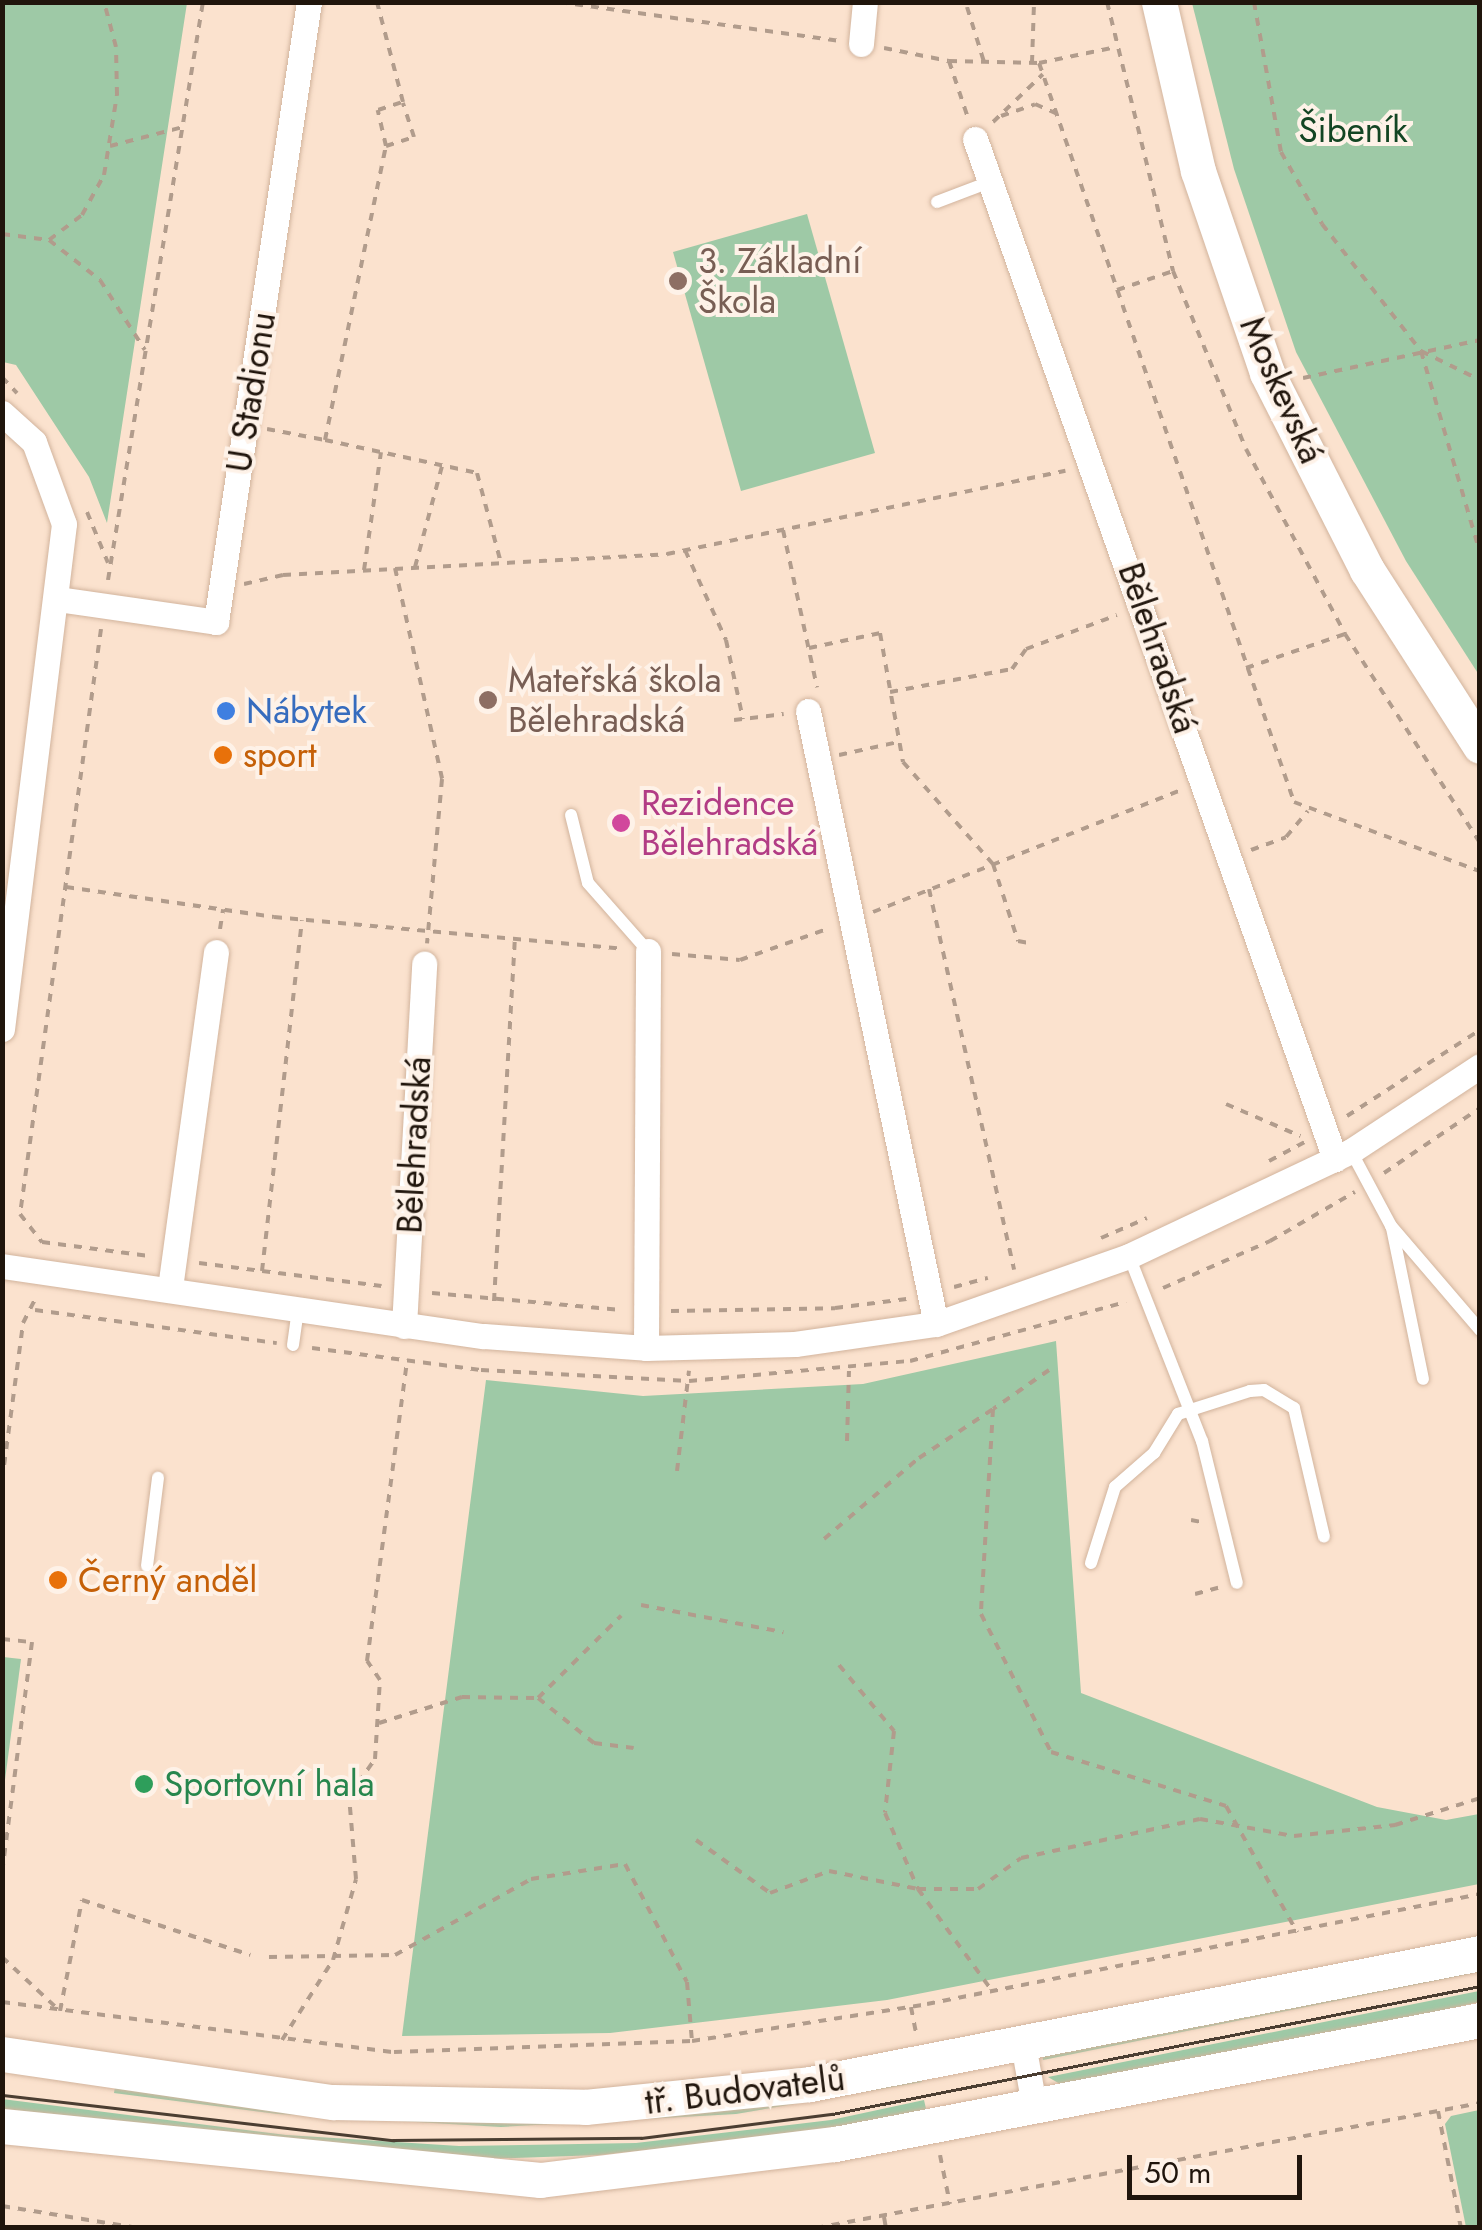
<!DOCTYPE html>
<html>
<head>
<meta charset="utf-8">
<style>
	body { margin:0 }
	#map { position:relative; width:1482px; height:2230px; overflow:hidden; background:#fbe2ce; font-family:Jost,sans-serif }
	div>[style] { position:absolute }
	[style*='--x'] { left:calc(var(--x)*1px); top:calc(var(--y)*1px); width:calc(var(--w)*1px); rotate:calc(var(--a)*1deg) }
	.green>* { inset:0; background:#9ec9a6 }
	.path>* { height:4px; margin-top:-2px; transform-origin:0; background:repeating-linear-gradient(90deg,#b19c8c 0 8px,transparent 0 16px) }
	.roads { filter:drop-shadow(0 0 2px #d2b49d) drop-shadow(0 0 2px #d2b49d) }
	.lane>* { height:12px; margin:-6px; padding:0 6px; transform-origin:6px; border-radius:6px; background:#fff }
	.street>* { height:25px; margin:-12.5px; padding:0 12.5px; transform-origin:12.5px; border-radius:12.5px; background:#fff }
	.secondary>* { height:35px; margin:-17.5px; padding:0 17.5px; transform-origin:17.5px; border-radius:17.5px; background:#fff }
	.tram>* { height:2.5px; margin:-1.25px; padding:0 1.25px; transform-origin:1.25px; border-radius:1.25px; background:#4b3e32 }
	.dots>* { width:28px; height:28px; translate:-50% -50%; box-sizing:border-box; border:5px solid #fef2e8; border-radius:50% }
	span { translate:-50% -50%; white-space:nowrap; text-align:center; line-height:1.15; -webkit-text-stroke:8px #fef2e8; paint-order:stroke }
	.park-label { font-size:35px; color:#134523 }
	.education-label { font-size:35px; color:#785e54 }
	.left { translate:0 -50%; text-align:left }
	.street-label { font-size:35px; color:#20150c }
	.shop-label { font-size:35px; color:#366cbe }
	.food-label { font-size:35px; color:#c56008 }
	.hotel-label { font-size:35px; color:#b23c85 }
	.leisure-label { font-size:35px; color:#27864d }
	.frame { position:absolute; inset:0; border:5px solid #20150c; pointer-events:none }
	.scale { position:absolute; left:1127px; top:2155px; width:175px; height:45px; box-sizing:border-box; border:5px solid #20150c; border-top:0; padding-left:12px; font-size:30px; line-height:35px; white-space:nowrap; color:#20150c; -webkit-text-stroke:8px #fef2e8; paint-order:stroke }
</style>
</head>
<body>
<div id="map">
	<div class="green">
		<div style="clip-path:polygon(2px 3px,187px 3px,107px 523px,89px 477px,16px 365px,3px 362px)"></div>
		<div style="clip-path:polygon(1192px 3px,1479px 3px,1479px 675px,1406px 561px,1296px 352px,1234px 169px)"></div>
		<div style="clip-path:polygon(807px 214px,875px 453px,741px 491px,673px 252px)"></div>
		<div style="clip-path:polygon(1056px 1341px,1081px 1693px,1377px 1807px,1446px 1820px,1479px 1814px,1479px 1884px,887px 2000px,610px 2033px,402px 2036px,486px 1380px,643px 1396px,863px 1384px)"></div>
		<div style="clip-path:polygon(3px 1657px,21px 1659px,3px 1795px,2px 1657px)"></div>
		<div style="clip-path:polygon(1479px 1960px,1479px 1972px,1043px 2060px,1042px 2053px)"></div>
		<div style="clip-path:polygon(1479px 1991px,1479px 2002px,1383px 2024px,1060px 2084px,1048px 2077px)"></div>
		<div style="clip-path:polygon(919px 2071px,922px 2082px,736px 2114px,501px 2127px,278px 2114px,114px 2093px,116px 2080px,430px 2113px)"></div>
		<div style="clip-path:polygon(2px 2099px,286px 2135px,459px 2146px,636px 2143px,831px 2120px,924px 2100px,927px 2113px,834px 2130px,600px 2155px,455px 2160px,3px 2109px)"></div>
		<div style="clip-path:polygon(1479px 2110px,1479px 2227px,1466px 2227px,1445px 2124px,1451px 2116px)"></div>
	</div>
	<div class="path">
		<div style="--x:559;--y:2;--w:284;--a:7.9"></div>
		<div style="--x:1107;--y:2;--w:277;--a:76.2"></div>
		<div style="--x:1173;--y:271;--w:192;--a:67.7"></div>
		<div style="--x:1246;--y:449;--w:210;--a:61.8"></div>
		<div style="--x:1345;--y:634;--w:249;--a:57.1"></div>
		<div style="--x:1254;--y:2;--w:152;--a:79.8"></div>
		<div style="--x:1281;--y:152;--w:83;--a:60.3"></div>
		<div style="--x:1322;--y:224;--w:161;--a:52.1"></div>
		<div style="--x:1421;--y:351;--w:210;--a:73.7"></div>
		<div style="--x:967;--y:7;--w:58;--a:72.8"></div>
		<div style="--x:884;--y:48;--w:66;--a:11.3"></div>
		<div style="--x:949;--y:61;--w:90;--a:1.3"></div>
		<div style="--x:1039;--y:63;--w:79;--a:-11.7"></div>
		<div style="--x:949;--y:61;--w:60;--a:71.6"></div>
		<div style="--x:1032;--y:63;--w:61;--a:-88.1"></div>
		<div style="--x:1039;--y:63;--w:782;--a:70.96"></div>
		<div style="--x:1294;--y:802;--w:198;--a:20.4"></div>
		<div style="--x:1001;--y:116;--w:36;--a:-19"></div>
		<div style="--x:1035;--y:104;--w:24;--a:24"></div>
		<div style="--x:993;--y:122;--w:69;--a:-43.8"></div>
		<div style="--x:110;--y:146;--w:75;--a:-14.6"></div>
		<div style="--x:386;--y:146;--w:29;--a:-18"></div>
		<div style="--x:414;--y:137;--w:36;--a:-108"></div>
		<div style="--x:2;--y:234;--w:47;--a:7.3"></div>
		<div style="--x:49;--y:240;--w:65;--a:38.1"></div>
		<div style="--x:100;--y:280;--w:83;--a:57.3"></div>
		<div style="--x:49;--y:240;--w:41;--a:-37.1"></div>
		<div style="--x:82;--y:215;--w:46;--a:-61.2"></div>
		<div style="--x:104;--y:175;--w:81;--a:-80.8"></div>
		<div style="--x:117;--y:95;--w:48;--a:-91.2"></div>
		<div style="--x:116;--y:47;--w:47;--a:-104.9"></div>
		<div style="--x:1117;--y:290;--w:59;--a:-18.7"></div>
		<div style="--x:1421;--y:351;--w:66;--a:26.2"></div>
		<div style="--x:2;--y:377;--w:22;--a:47"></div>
		<div style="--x:1303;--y:378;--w:181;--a:-12.1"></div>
		<div style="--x:267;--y:429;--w:59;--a:10.7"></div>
		<div style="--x:325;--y:440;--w:300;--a:-78.3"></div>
		<div style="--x:386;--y:146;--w:37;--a:-103"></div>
		<div style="--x:378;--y:110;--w:26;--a:-18"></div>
		<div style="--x:403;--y:102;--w:103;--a:-104.6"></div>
		<div style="--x:325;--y:440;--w:156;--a:12.2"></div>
		<div style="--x:477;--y:473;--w:93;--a:75.1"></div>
		<div style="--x:87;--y:512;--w:55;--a:67.6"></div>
		<div style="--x:783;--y:530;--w:161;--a:77.8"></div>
		<div style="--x:685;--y:550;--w:99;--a:65.5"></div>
		<div style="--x:726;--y:640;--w:81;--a:77.9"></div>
		<div style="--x:415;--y:567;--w:105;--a:-75"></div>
		<div style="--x:395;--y:568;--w:216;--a:77.4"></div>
		<div style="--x:442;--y:779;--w:165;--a:95.2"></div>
		<div style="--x:364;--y:570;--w:119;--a:-81.8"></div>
		<div style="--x:108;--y:580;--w:586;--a:-80.67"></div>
		<div style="--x:244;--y:584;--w:40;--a:-13"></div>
		<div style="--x:283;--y:575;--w:385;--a:-3.1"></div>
		<div style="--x:667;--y:554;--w:407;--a:-11.8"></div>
		<div style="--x:101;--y:629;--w:591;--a:97.88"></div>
		<div style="--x:20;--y:1214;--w:36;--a:52"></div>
		<div style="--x:42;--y:1242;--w:108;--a:7.5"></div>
		<div style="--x:809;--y:648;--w:73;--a:-11.9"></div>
		<div style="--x:880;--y:633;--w:131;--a:79.9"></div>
		<div style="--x:903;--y:762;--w:136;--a:48.6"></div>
		<div style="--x:993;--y:864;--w:81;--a:72"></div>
		<div style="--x:1018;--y:941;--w:11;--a:10"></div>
		<div style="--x:1246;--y:668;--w:105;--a:-19"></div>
		<div style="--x:890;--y:692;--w:124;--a:-10.7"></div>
		<div style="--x:1012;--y:669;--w:24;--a:-55"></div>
		<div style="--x:1026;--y:649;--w:97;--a:-20.5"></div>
		<div style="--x:734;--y:720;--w:50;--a:-6.8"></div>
		<div style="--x:839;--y:755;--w:60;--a:-12.4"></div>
		<div style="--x:1251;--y:850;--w:37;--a:-20"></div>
		<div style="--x:1286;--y:837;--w:34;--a:-50"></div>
		<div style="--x:66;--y:887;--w:210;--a:8.2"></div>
		<div style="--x:274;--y:917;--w:350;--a:5.2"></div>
		<div style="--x:929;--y:889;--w:390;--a:77.4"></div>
		<div style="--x:873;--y:912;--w:331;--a:-21.6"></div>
		<div style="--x:220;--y:929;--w:20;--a:-81"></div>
		<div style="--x:672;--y:954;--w:68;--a:5"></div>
		<div style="--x:740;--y:960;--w:92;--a:-19.6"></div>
		<div style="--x:1226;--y:1104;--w:81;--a:23.4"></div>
		<div style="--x:1347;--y:1116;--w:158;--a:-32.9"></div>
		<div style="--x:1269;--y:1161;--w:40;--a:-28"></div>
		<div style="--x:1384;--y:1173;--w:116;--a:-34.1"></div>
		<div style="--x:1101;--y:1238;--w:50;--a:-23.5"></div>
		<div style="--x:199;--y:1263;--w:184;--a:7.2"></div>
		<div style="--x:262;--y:1271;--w:353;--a:-83.5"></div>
		<div style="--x:954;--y:1287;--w:35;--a:-15"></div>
		<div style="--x:1163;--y:1288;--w:117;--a:-23.7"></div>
		<div style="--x:1270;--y:1241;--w:98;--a:-30"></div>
		<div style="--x:432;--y:1293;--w:190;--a:5.1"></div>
		<div style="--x:494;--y:1301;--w:361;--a:-86.7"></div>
		<div style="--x:35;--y:1310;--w:244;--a:7.8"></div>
		<div style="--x:671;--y:1311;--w:164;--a:-1"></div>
		<div style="--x:835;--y:1308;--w:72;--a:-7.2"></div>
		<div style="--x:312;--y:1348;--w:170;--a:7.4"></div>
		<div style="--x:481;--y:1370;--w:208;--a:3"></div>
		<div style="--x:689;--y:1381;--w:222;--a:-5.2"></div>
		<div style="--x:910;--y:1361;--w:224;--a:-15.3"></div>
		<div style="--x:1049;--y:1370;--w:68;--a:145.1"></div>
		<div style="--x:993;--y:1409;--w:205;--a:93.4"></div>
		<div style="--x:981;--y:1614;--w:155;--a:63.1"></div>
		<div style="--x:1051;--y:1752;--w:183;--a:17.1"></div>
		<div style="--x:1226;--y:1806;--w:145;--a:60.6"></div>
		<div style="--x:847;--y:1441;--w:70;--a:-88.4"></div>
		<div style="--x:677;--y:1471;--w:101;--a:-83.2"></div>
		<div style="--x:2;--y:1481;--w:159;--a:-82.4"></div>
		<div style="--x:23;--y:1323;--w:29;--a:-63"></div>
		<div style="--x:1191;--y:1520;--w:15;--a:11"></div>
		<div style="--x:824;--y:1539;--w:125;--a:-40.5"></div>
		<div style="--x:919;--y:1458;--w:89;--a:-33.5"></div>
		<div style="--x:1195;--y:1594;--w:24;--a:-15"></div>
		<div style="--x:641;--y:1605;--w:145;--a:10.8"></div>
		<div style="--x:2;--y:1639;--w:30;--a:6"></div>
		<div style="--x:32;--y:1642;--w:232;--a:97.4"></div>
		<div style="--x:839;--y:1665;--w:86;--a:50.2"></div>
		<div style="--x:894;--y:1731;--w:82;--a:96.3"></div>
		<div style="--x:885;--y:1813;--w:83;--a:66.5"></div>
		<div style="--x:918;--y:1889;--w:126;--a:54"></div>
		<div style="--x:538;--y:1698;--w:117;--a:-44.7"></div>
		<div style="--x:379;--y:1723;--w:87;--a:-17.4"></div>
		<div style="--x:462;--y:1697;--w:76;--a:0.8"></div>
		<div style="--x:538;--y:1698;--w:72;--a:38.8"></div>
		<div style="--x:594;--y:1743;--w:40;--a:7.1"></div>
		<div style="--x:696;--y:1840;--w:91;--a:35.6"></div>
		<div style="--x:770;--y:1893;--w:63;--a:-20.4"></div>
		<div style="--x:829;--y:1871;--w:91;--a:11.4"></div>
		<div style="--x:918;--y:1889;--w:60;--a:0"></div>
		<div style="--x:978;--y:1889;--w:53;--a:-35.8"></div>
		<div style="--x:1021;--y:1858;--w:183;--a:-12.3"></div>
		<div style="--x:1200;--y:1819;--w:96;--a:10.3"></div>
		<div style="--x:1294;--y:1836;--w:102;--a:-6.2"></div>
		<div style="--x:1395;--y:1825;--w:89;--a:-17.6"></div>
		<div style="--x:2;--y:1957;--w:79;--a:43"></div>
		<div style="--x:60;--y:2011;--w:113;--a:-78.8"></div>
		<div style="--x:82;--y:1900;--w:177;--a:18.1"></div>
		<div style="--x:269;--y:1957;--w:126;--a:-0.9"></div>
		<div style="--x:395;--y:1955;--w:156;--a:-29.2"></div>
		<div style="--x:531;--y:1879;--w:95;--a:-9.1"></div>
		<div style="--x:625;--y:1864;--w:133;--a:62.3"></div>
		<div style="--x:687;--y:1982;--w:59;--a:85.2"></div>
		<div style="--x:2;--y:2002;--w:395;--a:7.3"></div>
		<div style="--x:394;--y:2052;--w:298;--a:-2.1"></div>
		<div style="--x:692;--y:2041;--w:238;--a:-8.9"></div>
		<div style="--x:927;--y:2004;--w:564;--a:-11.25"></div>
		<div style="--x:911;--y:2007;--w:25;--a:79"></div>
		<div style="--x:282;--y:2040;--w:95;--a:-57.5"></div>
		<div style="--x:333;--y:1960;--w:84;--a:-74.1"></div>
		<div style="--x:356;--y:1879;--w:83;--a:-94.8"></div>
		<div style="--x:349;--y:1796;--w:45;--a:-54.9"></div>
		<div style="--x:375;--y:1759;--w:79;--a:-86.4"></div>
		<div style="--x:380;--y:1680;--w:23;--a:-124"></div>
		<div style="--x:367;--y:1661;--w:304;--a:-82.4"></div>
		<div style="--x:1438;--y:2111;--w:119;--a:78.9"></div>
		<div style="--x:940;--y:2155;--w:50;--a:78.5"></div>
		<div style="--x:2;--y:2206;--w:138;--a:9.2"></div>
		<div style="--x:884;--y:2217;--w:11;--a:80"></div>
		<div style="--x:816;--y:2228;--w:676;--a:-10.66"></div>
	</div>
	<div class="roads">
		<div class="lane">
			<div style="--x:937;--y:202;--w:59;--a:-20.9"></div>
			<div style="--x:571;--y:815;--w:70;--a:76"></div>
			<div style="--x:588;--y:883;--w:91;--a:48.6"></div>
			<div style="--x:1351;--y:1151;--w:85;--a:61.9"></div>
			<div style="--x:1391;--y:1226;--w:137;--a:49.4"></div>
			<div style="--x:1392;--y:1228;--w:154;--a:78.4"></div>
			<div style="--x:1129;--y:1256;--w:199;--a:68.5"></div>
			<div style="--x:1202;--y:1441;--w:146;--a:76.2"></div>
			<div style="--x:293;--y:1345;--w:36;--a:-82"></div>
			<div style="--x:1091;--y:1563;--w:80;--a:-72.5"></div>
			<div style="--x:1115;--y:1487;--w:52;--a:-41.1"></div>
			<div style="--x:1154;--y:1453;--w:46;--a:-58.4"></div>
			<div style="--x:1178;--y:1414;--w:76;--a:-17.7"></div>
			<div style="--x:1250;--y:1391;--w:14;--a:-4"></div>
			<div style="--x:1264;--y:1390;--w:35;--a:31"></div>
			<div style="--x:1294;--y:1408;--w:132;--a:76.9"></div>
			<div style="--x:147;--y:1566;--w:89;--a:-82.9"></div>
		</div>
		<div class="street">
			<div style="--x:861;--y:44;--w:42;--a:-84.6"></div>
			<div style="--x:975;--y:139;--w:1082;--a:70.56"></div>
			<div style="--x:2;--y:413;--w:43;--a:42.2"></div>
			<div style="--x:34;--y:442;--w:87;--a:69.9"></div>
			<div style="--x:64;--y:524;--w:509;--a:97"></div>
			<div style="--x:57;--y:599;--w:161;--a:8.2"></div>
			<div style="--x:216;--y:622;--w:627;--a:-81.47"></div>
			<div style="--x:808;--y:711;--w:626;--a:78.21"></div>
			<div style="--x:2;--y:1266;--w:487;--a:8.3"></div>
			<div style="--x:484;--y:1336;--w:162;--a:4.2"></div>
			<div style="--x:646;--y:1348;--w:149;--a:-1.5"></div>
			<div style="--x:795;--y:1344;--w:142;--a:-8.1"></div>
			<div style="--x:936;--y:1324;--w:205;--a:-19.4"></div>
			<div style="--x:1129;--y:1256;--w:246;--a:-25.3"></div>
			<div style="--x:1351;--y:1151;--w:154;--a:-33.4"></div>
			<div style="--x:170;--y:1288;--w:339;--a:-82.2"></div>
			<div style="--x:404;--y:1326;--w:363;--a:-86.8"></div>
			<div style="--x:646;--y:1348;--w:397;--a:-89.7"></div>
			<div style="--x:1023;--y:2044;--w:62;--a:79.8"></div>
		</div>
		<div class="secondary">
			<div style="--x:1159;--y:2;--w:173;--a:77"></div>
			<div style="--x:1198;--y:171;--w:213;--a:71.1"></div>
			<div style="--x:1267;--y:373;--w:221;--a:63.1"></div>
			<div style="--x:1367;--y:570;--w:209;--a:57.3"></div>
			<div style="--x:2;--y:2054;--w:334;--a:8.3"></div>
			<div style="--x:333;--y:2102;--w:252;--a:1.1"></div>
			<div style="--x:585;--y:2107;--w:226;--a:-5.8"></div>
			<div style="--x:810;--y:2084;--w:683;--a:-11.06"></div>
			<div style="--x:2;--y:2126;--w:541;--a:5.73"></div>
			<div style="--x:540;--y:2180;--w:297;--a:-7"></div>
			<div style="--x:835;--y:2144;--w:657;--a:-10.88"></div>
		</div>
	</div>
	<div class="tram">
		<div style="--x:2;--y:2095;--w:394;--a:6.6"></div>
		<div style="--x:393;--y:2140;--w:248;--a:-0.5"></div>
		<div style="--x:641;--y:2138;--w:193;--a:-7.2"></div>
		<div style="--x:832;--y:2114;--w:661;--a:-11.17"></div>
	</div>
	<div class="dots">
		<div style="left:678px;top:281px;background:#8d6e63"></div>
		<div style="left:488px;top:700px;background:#8d6e63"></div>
		<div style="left:226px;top:711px;background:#3f7fe0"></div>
		<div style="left:223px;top:755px;background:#e8710a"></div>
		<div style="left:621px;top:823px;background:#d1479c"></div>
		<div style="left:58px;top:1580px;background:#e8710a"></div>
		<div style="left:144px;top:1784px;background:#2e9e5b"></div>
	</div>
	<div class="park-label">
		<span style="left:1353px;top:130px">Šibeník</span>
	</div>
	<div class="education-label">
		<span class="left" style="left:698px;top:281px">3. Základní<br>Škola</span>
		<span class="left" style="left:508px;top:700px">Mateřská škola<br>Bělehradská</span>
	</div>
	<div class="street-label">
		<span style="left:1282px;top:390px;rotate:66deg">Moskevská</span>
		<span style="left:251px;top:392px;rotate:-81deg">U Stadionu</span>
		<span style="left:1158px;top:648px;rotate:71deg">Bělehradská</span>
		<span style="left:414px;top:1145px;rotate:-87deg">Bělehradská</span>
		<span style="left:745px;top:2090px;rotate:-7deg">tř. Budovatelů</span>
	</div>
	<div class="shop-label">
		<span class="left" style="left:246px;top:711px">Nábytek</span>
	</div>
	<div class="food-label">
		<span class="left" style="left:243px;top:755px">sport</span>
		<span class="left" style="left:78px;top:1580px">Černý anděl</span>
	</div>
	<div class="hotel-label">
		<span class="left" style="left:641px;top:823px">Rezidence<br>Bělehradská</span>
	</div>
	<div class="leisure-label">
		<span class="left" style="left:164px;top:1784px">Sportovní hala</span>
	</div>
	<div class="frame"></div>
	<div class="scale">50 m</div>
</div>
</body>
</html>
